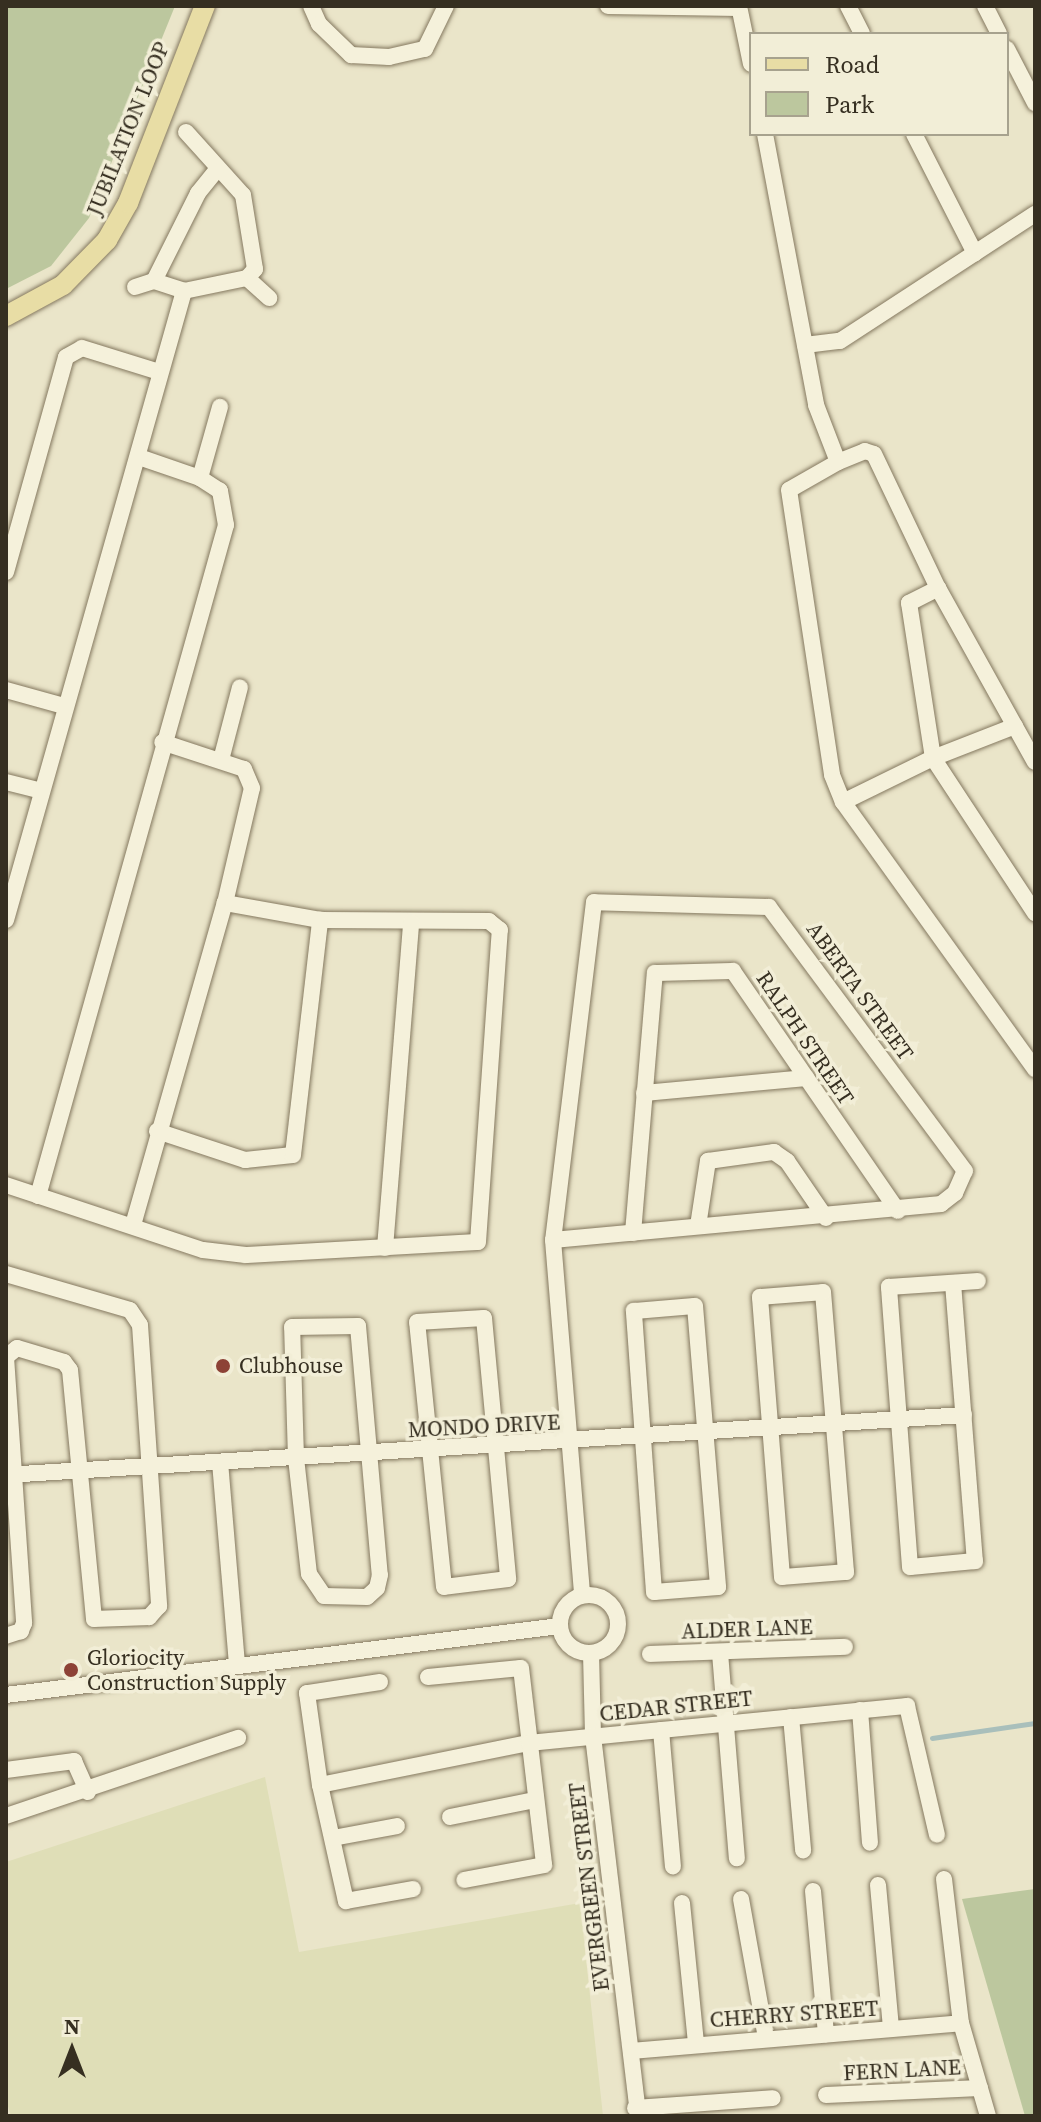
<!DOCTYPE html>
<html>
<head>
<meta charset="utf-8">
<style>
	body { margin:0 }
	#map { position:relative; width:1041px; height:2122px; overflow:hidden; background:#eae5c9; font-family:"Source Serif 4",serif }
	div>[style] { position:absolute }
	[style*='--x'] { left:calc(var(--x)*1px); top:calc(var(--y)*1px); width:calc(var(--w)*1px); rotate:calc(var(--a)*1deg) }
	.farmland>* { inset:0; background:#dfdeb7 }
	.green>* { inset:0; background:#bcc79e }
	.stream>* { height:5px; margin:-2.5px; padding:0 2.5px; transform-origin:2.5px; border-radius:2.5px; background:#a9bfbb }
	.roads { filter:drop-shadow(0 0 2px #84785f) drop-shadow(0 0 2px #84785f) }
	.minor>* { height:16px; margin:-8px; padding:0 8px; transform-origin:8px; border-radius:8px; background:#f5f1db }
	.minor>.ring { margin:-8px; padding:0; box-sizing:content-box; background:none; border:16px solid #f5f1db; border-radius:50% }
	.major>* { height:20px; margin:-10px; padding:0 10px; transform-origin:10px; border-radius:10px; background:#e8dda5 }
	.dots>* { width:22px; height:22px; translate:-50% -50%; box-sizing:border-box; border:4px solid #f2eed7; border-radius:50% }
	span { translate:-50% -50%; white-space:nowrap; text-align:center; line-height:1.15; -webkit-text-stroke:7px #f2eed7; paint-order:stroke }
	.street-label { font-size:22px; color:#362f21 }
	.poi-label { font-size:22px; color:#362f21 }
	.left { translate:0 -50%; text-align:left }
	.frame { position:absolute; inset:0; border:8px solid #362f21; pointer-events:none }
	.legend { position:absolute; left:749px; top:32px; width:260px; height:104px; box-sizing:border-box; background:#f2eed7; border:2px solid #a7a28e; margin:0; padding:10px 14px; list-style:none; font-size:24px; color:#362f21 }
	.legend li { display:flex; align-items:center; gap:16px; height:40px }
	.legend b { width:40px; border:2px solid #a7a28e }
	.north { position:absolute; left:32px; top:2010px; width:80px; height:80px; -webkit-text-stroke:6px #f2eed7; paint-order:stroke; rotate:0deg; font-size:22px; font-weight:700; line-height:32px; text-align:center; color:#362f21 }
	.north::after { content:''; display:block; margin:auto; width:28px; height:36px; background:#362f21; clip-path:polygon(50% 0,100% 100%,50% 72%,0 100%) }
</style>
</head>
<body>
<div id="map">
	<div class="farmland">
		<div style="clip-path:polygon(265px 1777px,299px 1952px,580px 1903px,603px 2116px,11px 2116px,6px 2100px,6px 1862px)"></div>
	</div>
	<div class="green">
		<div style="clip-path:polygon(6px 6px,175px 6px,89px 218px,51px 266px,6px 289px)"></div>
		<div style="clip-path:polygon(1035px 1889px,1035px 2116px,1025px 2116px,962px 1899px)"></div>
	</div>
	<div class="stream">
		<div style="--x:932;--y:1738;--w:104;--a:-8.3"></div>
	</div>
	<div class="roads">
		<div class="minor">
			<div style="--x:311;--y:6;--w:20;--a:66"></div>
			<div style="--x:319;--y:24;--w:45;--a:44.1"></div>
			<div style="--x:351;--y:55;--w:38;--a:3"></div>
			<div style="--x:389;--y:57;--w:37;--a:-13"></div>
			<div style="--x:425;--y:49;--w:48;--a:-64"></div>
			<div style="--x:608;--y:6;--w:131;--a:0.9"></div>
			<div style="--x:739;--y:6;--w:59;--a:78.3"></div>
			<div style="--x:848;--y:6;--w:31;--a:63"></div>
			<div style="--x:985;--y:6;--w:31;--a:63"></div>
			<div style="--x:1007;--y:49;--w:61;--a:62.6"></div>
			<div style="--x:765;--y:134;--w:276;--a:79.3"></div>
			<div style="--x:816;--y:405;--w:61;--a:68.9"></div>
			<div style="--x:838;--y:462;--w:56;--a:150.3"></div>
			<div style="--x:789;--y:490;--w:288;--a:81.4"></div>
			<div style="--x:832;--y:775;--w:29;--a:68"></div>
			<div style="--x:843;--y:802;--w:329;--a:54.3"></div>
			<div style="--x:914;--y:134;--w:134;--a:62.9"></div>
			<div style="--x:247;--y:278;--w:30;--a:42"></div>
			<div style="--x:154;--y:281;--w:32;--a:18"></div>
			<div style="--x:184;--y:291;--w:64;--a:-11.7"></div>
			<div style="--x:247;--y:278;--w:12;--a:-48"></div>
			<div style="--x:255;--y:269;--w:75;--a:-99.2"></div>
			<div style="--x:243;--y:195;--w:85;--a:-132.1"></div>
			<div style="--x:135;--y:287;--w:20;--a:-18"></div>
			<div style="--x:154;--y:281;--w:98;--a:-63.4"></div>
			<div style="--x:198;--y:193;--w:28;--a:-51"></div>
			<div style="--x:805;--y:345;--w:35;--a:-7"></div>
			<div style="--x:840;--y:341;--w:233;--a:-33.1"></div>
			<div style="--x:838;--y:462;--w:29;--a:-22"></div>
			<div style="--x:865;--y:451;--w:9;--a:18"></div>
			<div style="--x:874;--y:454;--w:148;--a:64.5"></div>
			<div style="--x:938;--y:588;--w:199;--a:60.9"></div>
			<div style="--x:200;--y:478;--w:74;--a:-74.3"></div>
			<div style="--x:6;--y:572;--w:223;--a:-74.4"></div>
			<div style="--x:66;--y:357;--w:18;--a:-29"></div>
			<div style="--x:82;--y:348;--w:81;--a:17.3"></div>
			<div style="--x:6;--y:690;--w:60;--a:15.4"></div>
			<div style="--x:1015;--y:726;--w:88;--a:158.7"></div>
			<div style="--x:933;--y:758;--w:186;--a:56.7"></div>
			<div style="--x:221;--y:760;--w:75;--a:-75.4"></div>
			<div style="--x:6;--y:782;--w:37;--a:14"></div>
			<div style="--x:843;--y:802;--w:100;--a:-26.1"></div>
			<div style="--x:933;--y:758;--w:157;--a:-98.8"></div>
			<div style="--x:909;--y:603;--w:33;--a:-27"></div>
			<div style="--x:6;--y:920;--w:654;--a:-74.2"></div>
			<div style="--x:644;--y:1093;--w:163;--a:-5.3"></div>
			<div style="--x:157;--y:1131;--w:93;--a:18.2"></div>
			<div style="--x:245;--y:1160;--w:48;--a:-5.9"></div>
			<div style="--x:293;--y:1155;--w:237;--a:-83.4"></div>
			<div style="--x:6;--y:1185;--w:207;--a:18.3"></div>
			<div style="--x:203;--y:1250;--w:43;--a:6.6"></div>
			<div style="--x:246;--y:1255;--w:232;--a:-3.2"></div>
			<div style="--x:478;--y:1242;--w:313;--a:-86"></div>
			<div style="--x:500;--y:930;--w:14;--a:-141"></div>
			<div style="--x:489;--y:921;--w:169;--a:-179.7"></div>
			<div style="--x:320;--y:920;--w:97;--a:-169.9"></div>
			<div style="--x:38;--y:1196;--w:697;--a:-74.35"></div>
			<div style="--x:226;--y:525;--w:35;--a:-100"></div>
			<div style="--x:220;--y:491;--w:24;--a:-147"></div>
			<div style="--x:200;--y:478;--w:65;--a:-161"></div>
			<div style="--x:133;--y:1225;--w:335;--a:-74.1"></div>
			<div style="--x:225;--y:903;--w:118;--a:-76.8"></div>
			<div style="--x:252;--y:788;--w:21;--a:-113"></div>
			<div style="--x:244;--y:769;--w:86;--a:-161.8"></div>
			<div style="--x:698;--y:1226;--w:66;--a:-81.3"></div>
			<div style="--x:708;--y:1161;--w:67;--a:-7.8"></div>
			<div style="--x:774;--y:1152;--w:16;--a:35"></div>
			<div style="--x:787;--y:1161;--w:69;--a:55.6"></div>
			<div style="--x:633;--y:1233;--w:261;--a:-85.2"></div>
			<div style="--x:655;--y:973;--w:78;--a:-1.5"></div>
			<div style="--x:733;--y:971;--w:291;--a:55.5"></div>
			<div style="--x:553;--y:1240;--w:390;--a:-5.3"></div>
			<div style="--x:941;--y:1204;--w:18;--a:-38"></div>
			<div style="--x:955;--y:1193;--w:24;--a:-66"></div>
			<div style="--x:965;--y:1171;--w:329;--a:-126.6"></div>
			<div style="--x:769;--y:907;--w:175;--a:-178.4"></div>
			<div style="--x:594;--y:902;--w:340;--a:96.9"></div>
			<div style="--x:553;--y:1240;--w:356;--a:85.3"></div>
			<div style="--x:385;--y:1248;--w:327;--a:-85.4"></div>
			<div style="--x:6;--y:1274;--w:129;--a:16.2"></div>
			<div style="--x:130;--y:1310;--w:18;--a:56"></div>
			<div style="--x:140;--y:1325;--w:282;--a:86.1"></div>
			<div style="--x:159;--y:1606;--w:15;--a:132"></div>
			<div style="--x:149;--y:1617;--w:55;--a:177.9"></div>
			<div style="--x:94;--y:1619;--w:250;--a:-95.5"></div>
			<div style="--x:70;--y:1370;--w:10;--a:-127"></div>
			<div style="--x:64;--y:1362;--w:49;--a:-163.4"></div>
			<div style="--x:17;--y:1348;--w:14;--a:141"></div>
			<div style="--x:6;--y:1357;--w:267;--a:86.1"></div>
			<div style="--x:24;--y:1623;--w:9;--a:111"></div>
			<div style="--x:21;--y:1631;--w:16;--a:162"></div>
			<div style="--x:953;--y:1283;--w:279;--a:85.5"></div>
			<div style="--x:975;--y:1561;--w:65;--a:174.7"></div>
			<div style="--x:910;--y:1567;--w:281;--a:-94.3"></div>
			<div style="--x:889;--y:1287;--w:89;--a:-3.9"></div>
			<div style="--x:823;--y:1292;--w:281;--a:85.3"></div>
			<div style="--x:846;--y:1572;--w:64;--a:175.5"></div>
			<div style="--x:782;--y:1577;--w:281;--a:-94.5"></div>
			<div style="--x:760;--y:1297;--w:63;--a:-4.5"></div>
			<div style="--x:695;--y:1306;--w:282;--a:85.3"></div>
			<div style="--x:718;--y:1587;--w:64;--a:175.5"></div>
			<div style="--x:654;--y:1592;--w:282;--a:-94.1"></div>
			<div style="--x:634;--y:1311;--w:61;--a:-4.7"></div>
			<div style="--x:484;--y:1318;--w:262;--a:84.7"></div>
			<div style="--x:508;--y:1579;--w:64;--a:172.9"></div>
			<div style="--x:444;--y:1587;--w:266;--a:-95.8"></div>
			<div style="--x:417;--y:1322;--w:67;--a:-3.4"></div>
			<div style="--x:358;--y:1326;--w:250;--a:85"></div>
			<div style="--x:380;--y:1575;--w:13;--a:103"></div>
			<div style="--x:377;--y:1588;--w:13;--a:138"></div>
			<div style="--x:367;--y:1597;--w:43;--a:-178.7"></div>
			<div style="--x:324;--y:1596;--w:27;--a:-124"></div>
			<div style="--x:309;--y:1574;--w:117;--a:-96.4"></div>
			<div style="--x:296;--y:1458;--w:131;--a:-91.7"></div>
			<div style="--x:292;--y:1327;--w:66;--a:-0.9"></div>
			<div style="--x:220;--y:1462;--w:204;--a:85.2"></div>
			<div style="--x:6;--y:1475;--w:960;--a:-3.58"></div>
			<div class="ring" style="left:560px;top:1595px;width:42px;height:42px"></div>
			<div style="--x:591;--y:1653;--w:83;--a:88.6"></div>
			<div style="--x:593;--y:1736;--w:383;--a:83.2"></div>
			<div style="--x:720;--y:1653;--w:206;--a:85.3"></div>
			<div style="--x:650;--y:1654;--w:195;--a:-2.1"></div>
			<div style="--x:428;--y:1677;--w:93;--a:-5.5"></div>
			<div style="--x:521;--y:1668;--w:198;--a:83.3"></div>
			<div style="--x:544;--y:1865;--w:81;--a:169.4"></div>
			<div style="--x:380;--y:1682;--w:74;--a:171.4"></div>
			<div style="--x:307;--y:1693;--w:93;--a:82"></div>
			<div style="--x:320;--y:1785;--w:119;--a:77.4"></div>
			<div style="--x:346;--y:1901;--w:68;--a:-10.2"></div>
			<div style="--x:6;--y:1695;--w:558;--a:-7.1"></div>
			<div style="--x:860;--y:1710;--w:133;--a:85.7"></div>
			<div style="--x:791;--y:1717;--w:134;--a:84.8"></div>
			<div style="--x:661;--y:1730;--w:137;--a:85"></div>
			<div style="--x:6;--y:1770;--w:69;--a:-7.5"></div>
			<div style="--x:74;--y:1761;--w:34;--a:66"></div>
			<div style="--x:320;--y:1785;--w:213;--a:-11.4"></div>
			<div style="--x:529;--y:1743;--w:380;--a:-5.6"></div>
			<div style="--x:907;--y:1706;--w:132;--a:76.9"></div>
			<div style="--x:6;--y:1816;--w:245;--a:-18.6"></div>
			<div style="--x:450;--y:1817;--w:87;--a:-11.3"></div>
			<div style="--x:333;--y:1838;--w:65;--a:-10.6"></div>
			<div style="--x:944;--y:1879;--w:145;--a:83.3"></div>
			<div style="--x:961;--y:2023;--w:97;--a:73.8"></div>
			<div style="--x:878;--y:1885;--w:144;--a:84.8"></div>
			<div style="--x:813;--y:1891;--w:144;--a:84.8"></div>
			<div style="--x:741;--y:1899;--w:141;--a:79.8"></div>
			<div style="--x:682;--y:1903;--w:141;--a:84.3"></div>
			<div style="--x:631;--y:2051;--w:331;--a:-4.8"></div>
			<div style="--x:826;--y:2095;--w:154;--a:-2.6"></div>
			<div style="--x:635;--y:2108;--w:138;--a:-4.1"></div>
		</div>
		<div class="major">
			<div style="--x:6;--y:316;--w:65;--a:-28.5"></div>
			<div style="--x:63;--y:285;--w:63;--a:-45.6"></div>
			<div style="--x:107;--y:240;--w:43;--a:-60.4"></div>
			<div style="--x:128;--y:203;--w:212;--a:-68.7"></div>
		</div>
	</div>
	<div class="dots">
		<div style="left:223px;top:1366px;background:#8d4236"></div>
		<div style="left:71px;top:1670px;background:#8d4236"></div>
	</div>
	<div class="street-label">
		<span style="left:128px;top:129px;rotate:-68deg">JUBILATION LOOP</span>
		<span style="left:860px;top:991px;rotate:54deg">ABERTA STREET</span>
		<span style="left:805px;top:1038px;rotate:56deg">RALPH STREET</span>
		<span style="left:484px;top:1426px;rotate:-3deg">MONDO DRIVE</span>
		<span style="left:747px;top:1629px;rotate:-2deg">ALDER LANE</span>
		<span style="left:676px;top:1706px;rotate:-6deg">CEDAR STREET</span>
		<span style="left:589px;top:1887px;rotate:-97deg">EVERGREEN STREET</span>
		<span style="left:794px;top:2014px;rotate:-4deg">CHERRY STREET</span>
		<span style="left:902px;top:2070px;rotate:-3deg">FERN LANE</span>
	</div>
	<div class="poi-label">
		<span class="left" style="left:239px;top:1366px">Clubhouse</span>
		<span class="left" style="left:87px;top:1670px">Gloriocity<br>Construction Supply</span>
	</div>
	<div class="frame"></div>
	<ul class="legend">
	<li><b style="height:10px;background:#e8dda5"></b>Road</li>
	<li><b style="height:22px;background:#bcc79e"></b>Park</li>
	</ul>
	<div class="north">N</div>
</div>
</body>
</html>
